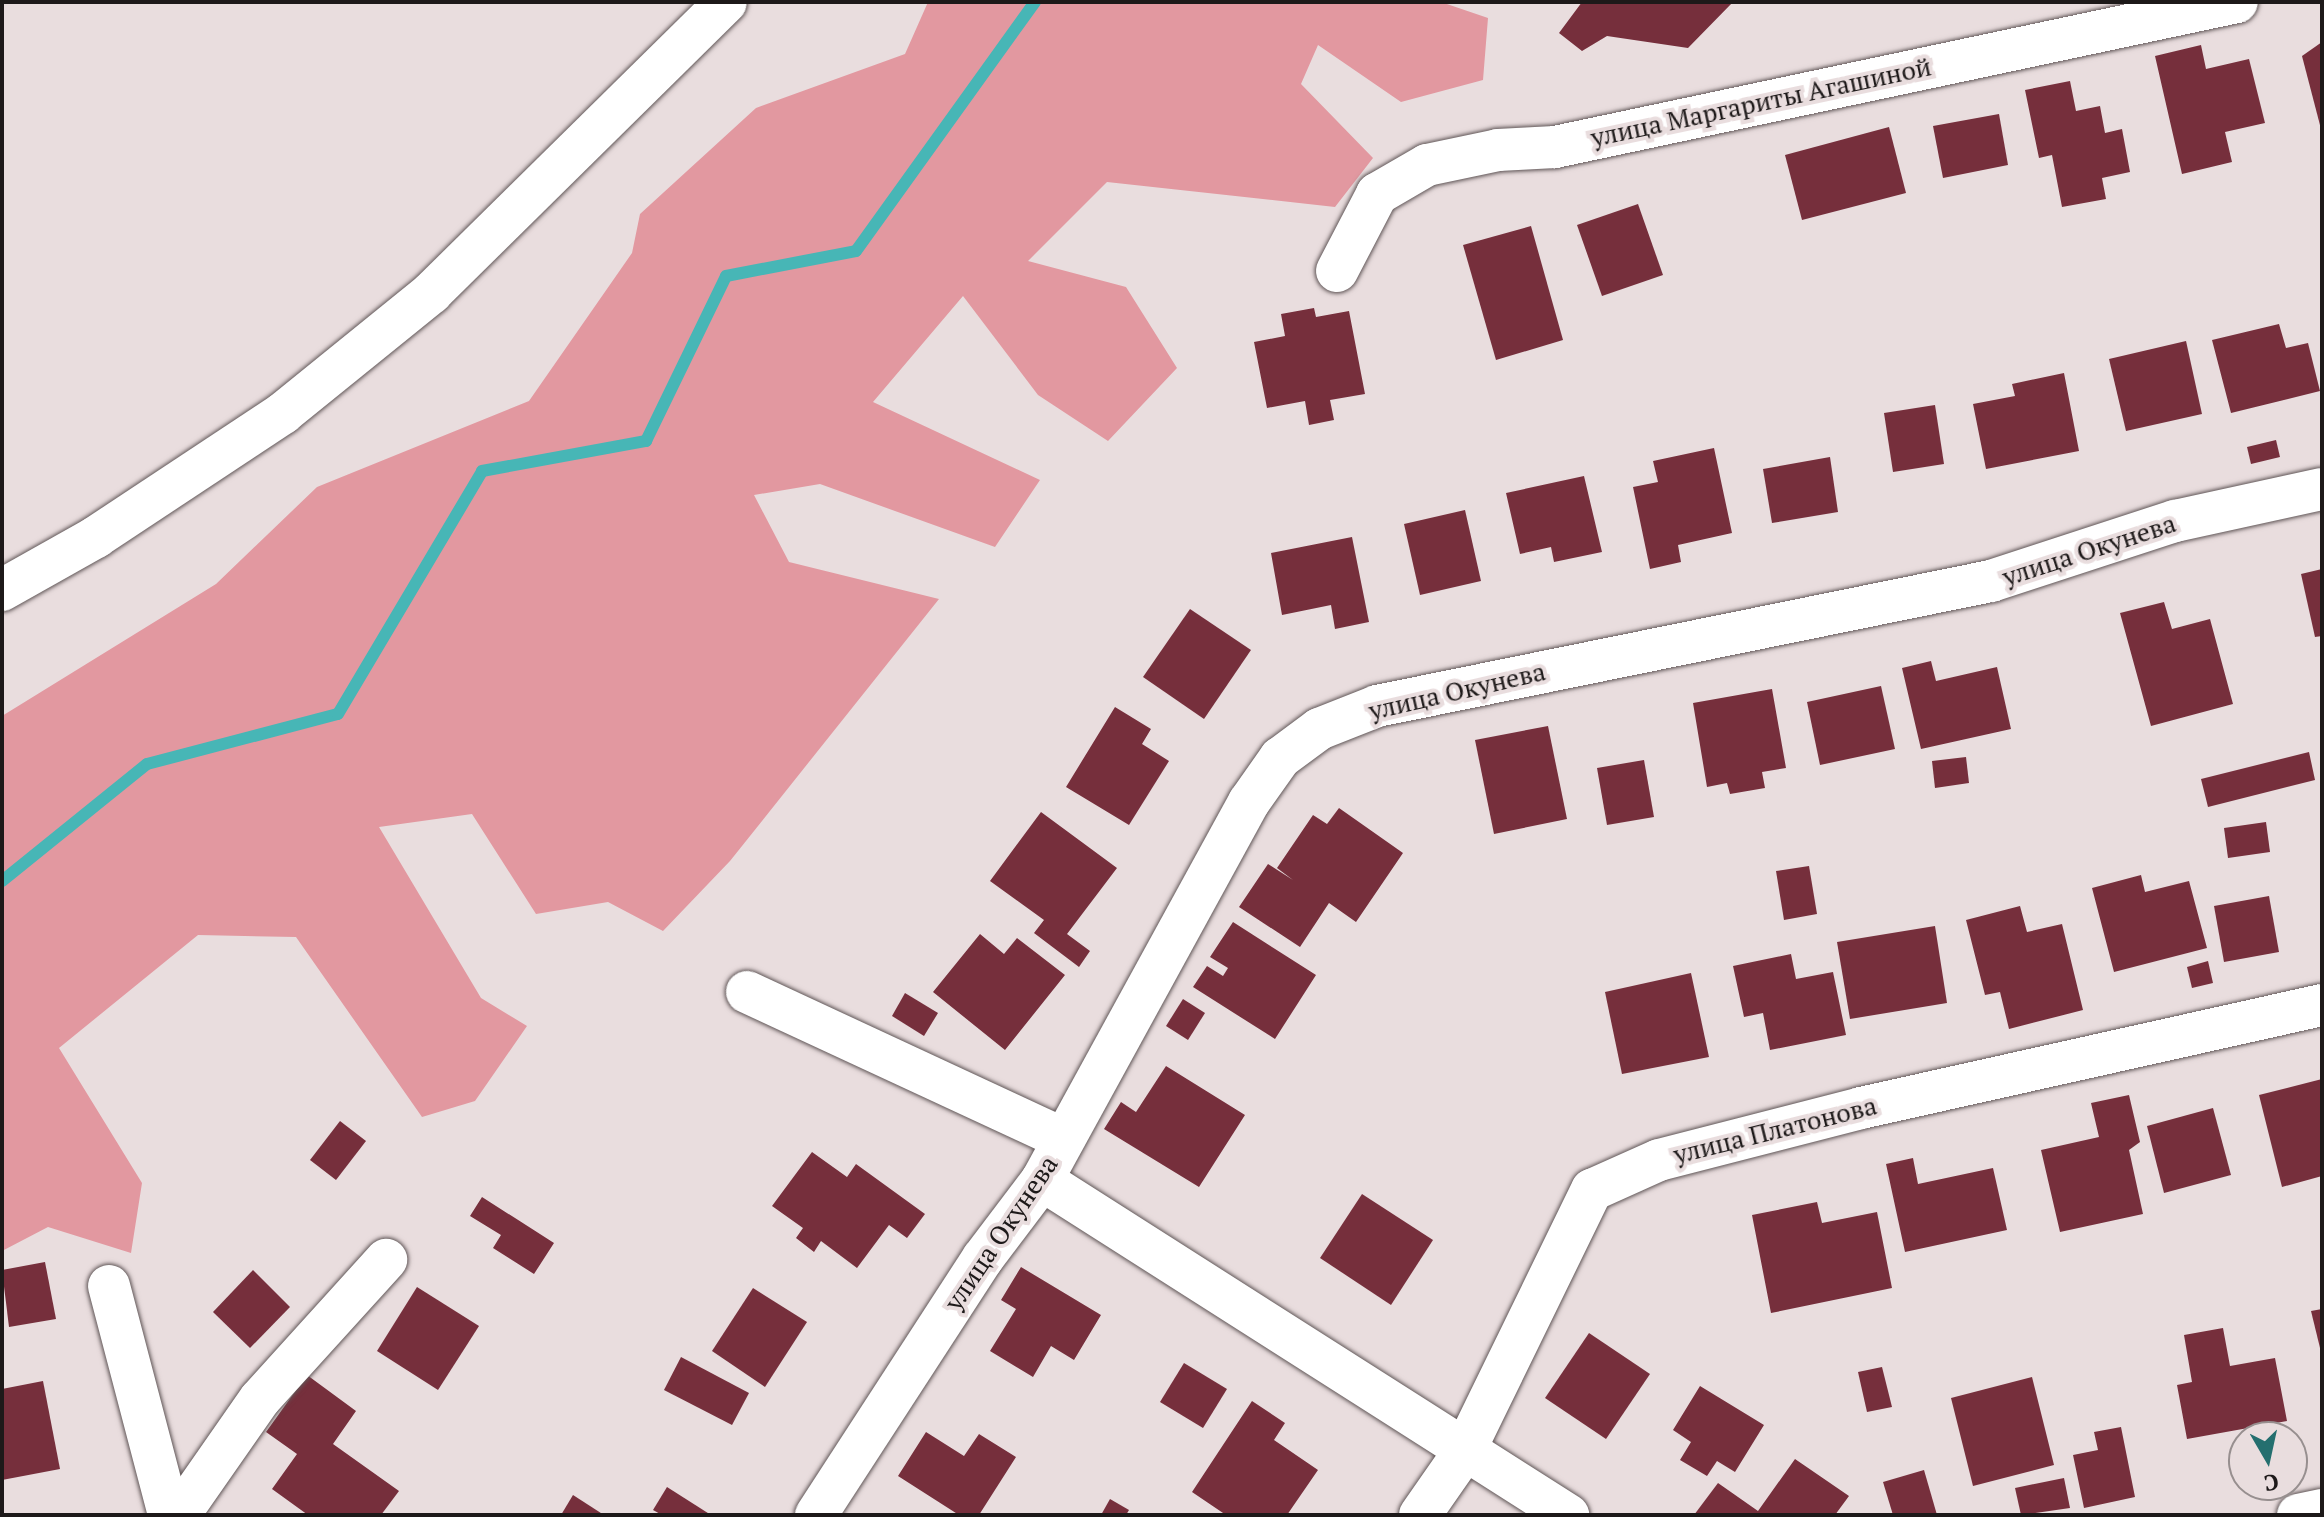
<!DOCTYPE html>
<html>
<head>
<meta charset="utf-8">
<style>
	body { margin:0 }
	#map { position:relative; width:2324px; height:1517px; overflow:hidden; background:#e9ddde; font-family:"PT Serif",serif }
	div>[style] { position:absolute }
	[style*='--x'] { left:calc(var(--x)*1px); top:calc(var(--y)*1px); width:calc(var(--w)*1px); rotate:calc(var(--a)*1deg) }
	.green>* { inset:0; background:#e298a0 }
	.stream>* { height:12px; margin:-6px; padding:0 6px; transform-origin:6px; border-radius:6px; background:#47b6b6 }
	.building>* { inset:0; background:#762f3c }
	.roads { filter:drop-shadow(0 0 2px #605657) drop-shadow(0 0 2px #605657) }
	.minor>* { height:42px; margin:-21px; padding:0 21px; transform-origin:21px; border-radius:21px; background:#fff }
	span { translate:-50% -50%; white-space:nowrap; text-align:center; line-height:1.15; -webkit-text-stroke:8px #e9ddde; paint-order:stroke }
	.street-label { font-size:26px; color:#1d1919 }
	.frame { position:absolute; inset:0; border:4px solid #1d1919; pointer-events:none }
	.north { position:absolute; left:2228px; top:1421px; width:80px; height:80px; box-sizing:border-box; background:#e9ddde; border:2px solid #978f8f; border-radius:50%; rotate:171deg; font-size:22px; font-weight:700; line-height:32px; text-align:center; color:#1d1919 }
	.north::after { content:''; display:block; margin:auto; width:28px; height:36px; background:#246f6f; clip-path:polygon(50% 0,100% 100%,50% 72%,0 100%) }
</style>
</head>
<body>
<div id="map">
	<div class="green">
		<div style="clip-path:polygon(928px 2px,1441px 2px,1488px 18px,1483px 80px,1401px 102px,1318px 45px,1301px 84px,1373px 158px,1335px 207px,1107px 182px,1028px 261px,1126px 287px,1177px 368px,1108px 441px,1038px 395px,963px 296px,873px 402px,1040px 480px,995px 547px,820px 484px,754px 495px,789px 562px,939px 599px,730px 861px,663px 931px,608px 902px,536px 914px,472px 814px,379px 827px,481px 998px,527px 1026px,475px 1101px,422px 1117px,296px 937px,198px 935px,59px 1048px,142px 1183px,131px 1253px,48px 1227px,2px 1251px,2px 716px,216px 584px,317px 487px,529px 401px,632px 253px,640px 214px,756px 108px,905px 54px)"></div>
	</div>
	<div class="stream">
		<div style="--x:2;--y:881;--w:186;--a:-38.9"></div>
		<div style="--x:147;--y:764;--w:197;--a:-14.7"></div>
		<div style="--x:338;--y:714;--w:282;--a:-59.3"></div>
		<div style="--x:482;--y:471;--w:167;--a:-10.4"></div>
		<div style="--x:646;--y:441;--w:183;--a:-64.1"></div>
		<div style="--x:726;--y:276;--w:132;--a:-10.9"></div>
		<div style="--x:856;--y:251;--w:307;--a:-54.3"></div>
	</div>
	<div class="building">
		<div style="clip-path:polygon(1582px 2px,1733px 2px,1688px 48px,1607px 36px,1582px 51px,1559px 33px)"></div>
		<div style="clip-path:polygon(2322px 42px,2322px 129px,2321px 129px,2302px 56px)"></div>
		<div style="clip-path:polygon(2201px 45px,2206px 69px,2249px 59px,2265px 123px,2225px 132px,2232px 162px,2182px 174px,2155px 56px)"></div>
		<div style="clip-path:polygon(2070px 81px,2076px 111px,2100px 106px,2105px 133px,2122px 129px,2130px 172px,2102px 178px,2106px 199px,2062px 207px,2052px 155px,2039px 158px,2025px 90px)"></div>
		<div style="clip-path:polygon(1999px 114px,2008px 165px,1943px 178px,1933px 126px)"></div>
		<div style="clip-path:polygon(1889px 127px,1906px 193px,1802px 220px,1785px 155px)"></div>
		<div style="clip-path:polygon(1638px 204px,1663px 275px,1602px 296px,1577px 225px)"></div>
		<div style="clip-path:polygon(1531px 226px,1563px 340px,1496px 360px,1463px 245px)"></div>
		<div style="clip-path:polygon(1314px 308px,1316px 317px,1349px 311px,1365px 394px,1330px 400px,1334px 420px,1309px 425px,1305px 401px,1267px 408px,1254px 342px,1285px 336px,1281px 314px)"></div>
		<div style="clip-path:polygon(2279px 324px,2286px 348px,2308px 343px,2320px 391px,2231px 413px,2212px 340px)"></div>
		<div style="clip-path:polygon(2186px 341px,2202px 414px,2126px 431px,2109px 359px)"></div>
		<div style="clip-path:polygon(2064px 373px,2079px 451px,1986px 469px,1973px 404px,2015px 396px,2012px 384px)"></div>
		<div style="clip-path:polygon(1935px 405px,1944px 464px,1893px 472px,1884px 413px)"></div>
		<div style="clip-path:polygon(2276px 440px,2280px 457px,2251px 464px,2247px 447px)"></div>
		<div style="clip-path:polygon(1714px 448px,1732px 533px,1678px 545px,1681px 562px,1650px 569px,1633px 487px,1658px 482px,1653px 461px)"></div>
		<div style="clip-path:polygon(1830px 457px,1838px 512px,1772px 523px,1763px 469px)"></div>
		<div style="clip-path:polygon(1584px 476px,1602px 552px,1554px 562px,1551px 547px,1520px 554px,1506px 493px)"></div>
		<div style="clip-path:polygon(1465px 510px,1481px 581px,1420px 595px,1404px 524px)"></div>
		<div style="clip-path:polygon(1352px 537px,1369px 622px,1335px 629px,1331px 605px,1282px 615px,1271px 553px)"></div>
		<div style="clip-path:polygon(2322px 569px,2322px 636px,2315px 637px,2301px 574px)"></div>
		<div style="clip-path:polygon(2164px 602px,2172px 629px,2210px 619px,2233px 704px,2151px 726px,2120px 613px)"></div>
		<div style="clip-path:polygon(1190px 609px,1251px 650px,1204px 719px,1143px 677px)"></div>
		<div style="clip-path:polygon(1931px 661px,1936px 681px,1997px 667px,2011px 729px,1921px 749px,1902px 668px)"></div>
		<div style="clip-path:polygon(1881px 686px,1895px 749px,1820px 765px,1807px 702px)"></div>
		<div style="clip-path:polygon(1772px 689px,1786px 768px,1762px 772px,1765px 788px,1730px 794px,1727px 783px,1707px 787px,1693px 703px)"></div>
		<div style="clip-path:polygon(1115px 707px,1151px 729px,1142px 744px,1169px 761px,1129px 825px,1066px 787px)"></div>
		<div style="clip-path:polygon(1548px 726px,1567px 819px,1494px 834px,1475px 740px)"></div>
		<div style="clip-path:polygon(2309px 752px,2315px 780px,2208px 807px,2201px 779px)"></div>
		<div style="clip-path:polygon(1966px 757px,1969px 783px,1935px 788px,1932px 761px)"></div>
		<div style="clip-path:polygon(1644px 760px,1654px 817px,1607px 825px,1597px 768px)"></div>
		<div style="clip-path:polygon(1339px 808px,1403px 853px,1356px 922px,1329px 903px,1300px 947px,1239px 907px,1268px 864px,1293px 880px,1277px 868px,1313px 815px,1327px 824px)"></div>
		<div style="clip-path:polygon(1041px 812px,1117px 868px,1067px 934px,1090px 951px,1079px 967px,1034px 933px,1044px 920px,990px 881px)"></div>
		<div style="clip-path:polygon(2266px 822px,2270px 852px,2228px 858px,2224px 828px)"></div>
		<div style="clip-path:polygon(1809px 866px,1817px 914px,1784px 920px,1776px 871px)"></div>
		<div style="clip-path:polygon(2141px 875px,2145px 892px,2189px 881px,2207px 948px,2114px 972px,2092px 888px)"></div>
		<div style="clip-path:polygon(2269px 896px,2279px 952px,2224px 962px,2214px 906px)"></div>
		<div style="clip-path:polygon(2020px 906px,2027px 932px,2062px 924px,2083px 1010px,2009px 1029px,2000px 992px,1985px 995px,1966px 920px)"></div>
		<div style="clip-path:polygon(1233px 922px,1316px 975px,1275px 1039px,1193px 987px,1207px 966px,1223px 976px,1228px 968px,1210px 957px)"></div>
		<div style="clip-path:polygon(1935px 926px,1947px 1003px,1850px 1019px,1837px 942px)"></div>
		<div style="clip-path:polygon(980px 934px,1004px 954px,1017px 938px,1065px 975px,1005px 1050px,933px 992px)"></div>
		<div style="clip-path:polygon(1791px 954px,1796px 979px,1833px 972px,1846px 1035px,1770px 1050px,1763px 1013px,1744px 1017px,1733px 966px)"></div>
		<div style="clip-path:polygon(2208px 961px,2213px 983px,2192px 988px,2187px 967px)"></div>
		<div style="clip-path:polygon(1691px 973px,1709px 1057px,1622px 1074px,1605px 992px)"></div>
		<div style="clip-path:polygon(905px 993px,938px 1013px,924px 1036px,892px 1016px)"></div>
		<div style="clip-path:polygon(1183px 999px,1205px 1013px,1188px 1040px,1166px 1026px)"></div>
		<div style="clip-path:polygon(1166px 1066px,1245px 1115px,1199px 1187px,1104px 1129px,1121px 1102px,1136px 1112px)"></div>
		<div style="clip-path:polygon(2322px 1079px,2322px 1176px,2282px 1187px,2259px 1095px)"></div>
		<div style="clip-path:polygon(2129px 1095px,2140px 1142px,2129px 1150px,2143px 1214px,2060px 1232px,2041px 1150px,2099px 1137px,2091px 1103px)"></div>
		<div style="clip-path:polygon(2213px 1108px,2231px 1175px,2164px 1193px,2147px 1126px)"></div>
		<div style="clip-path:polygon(340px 1121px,366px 1141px,336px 1180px,310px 1160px)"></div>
		<div style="clip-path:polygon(812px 1152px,847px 1177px,856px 1164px,925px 1214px,907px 1238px,889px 1225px,857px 1268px,821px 1241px,814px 1252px,796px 1238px,803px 1228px,772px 1206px)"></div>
		<div style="clip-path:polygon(1913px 1158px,1918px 1184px,1993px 1168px,2007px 1230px,1905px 1252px,1886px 1164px)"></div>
		<div style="clip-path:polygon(1362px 1194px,1433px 1240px,1391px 1305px,1320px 1258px)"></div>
		<div style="clip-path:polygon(482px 1197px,554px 1243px,534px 1274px,493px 1248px,501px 1235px,470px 1216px)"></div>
		<div style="clip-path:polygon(1817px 1202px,1822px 1223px,1877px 1212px,1892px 1288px,1771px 1313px,1752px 1215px)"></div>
		<div style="clip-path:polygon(45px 1262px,56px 1319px,9px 1327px,2px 1270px)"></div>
		<div style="clip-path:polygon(1021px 1267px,1101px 1315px,1074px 1360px,1051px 1346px,1033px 1377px,990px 1351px,1016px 1309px,1001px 1300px)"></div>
		<div style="clip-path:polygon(253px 1270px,290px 1307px,250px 1348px,213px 1312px)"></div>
		<div style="clip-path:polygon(417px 1287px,479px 1326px,438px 1390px,377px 1351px)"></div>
		<div style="clip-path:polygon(753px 1288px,807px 1322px,765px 1387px,712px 1351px)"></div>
		<div style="clip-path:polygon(2322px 1309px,2322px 1352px,2321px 1352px,2311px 1311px)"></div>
		<div style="clip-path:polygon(2223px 1328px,2230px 1366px,2275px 1358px,2287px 1421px,2187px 1439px,2177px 1385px,2192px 1382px,2184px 1335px)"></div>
		<div style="clip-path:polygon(1589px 1333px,1650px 1374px,1606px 1439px,1545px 1398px)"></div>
		<div style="clip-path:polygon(681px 1357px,749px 1393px,732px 1425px,664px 1390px)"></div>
		<div style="clip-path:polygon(1184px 1363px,1227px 1389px,1203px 1428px,1160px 1402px)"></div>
		<div style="clip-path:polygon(1882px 1367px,1892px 1407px,1867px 1412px,1858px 1372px)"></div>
		<div style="clip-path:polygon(307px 1375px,356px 1411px,333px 1444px,399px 1491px,381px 1515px,308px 1515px,272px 1489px,297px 1454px,266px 1432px)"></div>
		<div style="clip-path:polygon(2032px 1377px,2054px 1465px,1973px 1486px,1951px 1398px)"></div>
		<div style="clip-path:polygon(43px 1381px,60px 1469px,2px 1480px,2px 1389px)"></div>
		<div style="clip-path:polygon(1700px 1386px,1764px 1425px,1735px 1472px,1717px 1461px,1707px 1476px,1680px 1460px,1691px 1442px,1673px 1430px)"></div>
		<div style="clip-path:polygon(1252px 1401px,1285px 1423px,1274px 1440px,1318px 1470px,1287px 1515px,1226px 1515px,1192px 1492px)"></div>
		<div style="clip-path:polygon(2121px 1427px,2135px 1497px,2084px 1508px,2073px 1455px,2098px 1450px,2094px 1432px)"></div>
		<div style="clip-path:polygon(926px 1432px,964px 1456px,979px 1434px,1016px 1457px,979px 1515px,959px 1515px,898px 1476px)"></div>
		<div style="clip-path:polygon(2299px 1442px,2303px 1471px,2292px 1472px,2292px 1443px)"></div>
		<div style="clip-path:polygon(1795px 1459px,1849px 1496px,1835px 1515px,1694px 1515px,1718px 1483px,1758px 1511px)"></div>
		<div style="clip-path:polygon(1924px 1470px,1937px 1515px,1893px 1515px,1883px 1482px)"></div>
		<div style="clip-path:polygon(2064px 1478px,2070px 1508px,2021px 1515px,2015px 1488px)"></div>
		<div style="clip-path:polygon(667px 1487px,711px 1515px,662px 1515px,653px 1510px)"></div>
		<div style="clip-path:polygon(573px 1495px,604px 1515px,561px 1515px)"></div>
		<div style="clip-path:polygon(1110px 1499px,1129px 1510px,1126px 1515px,1101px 1515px)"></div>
	</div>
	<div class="roads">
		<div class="minor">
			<div style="--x:1337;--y:271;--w:87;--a:-62.5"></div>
			<div style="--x:1377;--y:194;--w:58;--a:-30.1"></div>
			<div style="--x:1427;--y:165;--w:73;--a:-11.9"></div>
			<div style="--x:1498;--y:150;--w:57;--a:-3"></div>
			<div style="--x:1555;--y:147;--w:697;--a:-12"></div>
			<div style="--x:2;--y:590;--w:108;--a:-29.4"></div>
			<div style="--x:96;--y:537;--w:224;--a:-33.5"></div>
			<div style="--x:283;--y:413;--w:191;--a:-39"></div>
			<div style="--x:431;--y:293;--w:414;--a:-44.6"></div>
			<div style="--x:747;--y:992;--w:349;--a:24.9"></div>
			<div style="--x:1042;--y:1180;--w:624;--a:32.49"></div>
			<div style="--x:109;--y:1286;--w:237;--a:75.3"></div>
			<div style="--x:179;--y:1515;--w:141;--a:-55.1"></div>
			<div style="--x:260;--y:1399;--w:188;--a:-47.8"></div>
			<div style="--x:816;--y:1515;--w:306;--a:-57"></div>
			<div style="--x:983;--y:1258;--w:98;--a:-52.9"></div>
			<div style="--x:1042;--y:1180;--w:431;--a:-61.3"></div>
			<div style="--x:1249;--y:802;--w:54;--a:-54.8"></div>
			<div style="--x:1280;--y:758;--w:49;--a:-36.6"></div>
			<div style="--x:1319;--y:729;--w:62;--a:-21.6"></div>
			<div style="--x:1377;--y:706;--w:627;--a:-11.51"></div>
			<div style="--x:1991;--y:581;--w:194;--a:-18.1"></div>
			<div style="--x:2175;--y:521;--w:150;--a:-12.3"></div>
			<div style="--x:1420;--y:1515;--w:77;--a:-55.1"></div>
			<div style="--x:1464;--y:1452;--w:292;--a:-64"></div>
			<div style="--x:1592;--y:1190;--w:73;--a:-24.1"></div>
			<div style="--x:1659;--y:1160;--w:209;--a:-14.4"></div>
			<div style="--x:1861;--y:1108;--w:472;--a:-12.6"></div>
			<div style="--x:2298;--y:1515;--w:25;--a:-12"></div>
		</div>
	</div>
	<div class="street-label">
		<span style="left:1761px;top:102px;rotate:-12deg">улица Маргариты Агашиной</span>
		<span style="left:2089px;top:550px;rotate:-18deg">улица Окунева</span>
		<span style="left:1457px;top:691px;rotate:-13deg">улица Окунева</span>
		<span style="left:1775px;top:1130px;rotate:-14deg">улица Платонова</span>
		<span style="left:1001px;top:1233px;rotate:-56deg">улица Окунева</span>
	</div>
	<div class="frame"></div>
	<div class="north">С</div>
</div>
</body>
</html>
